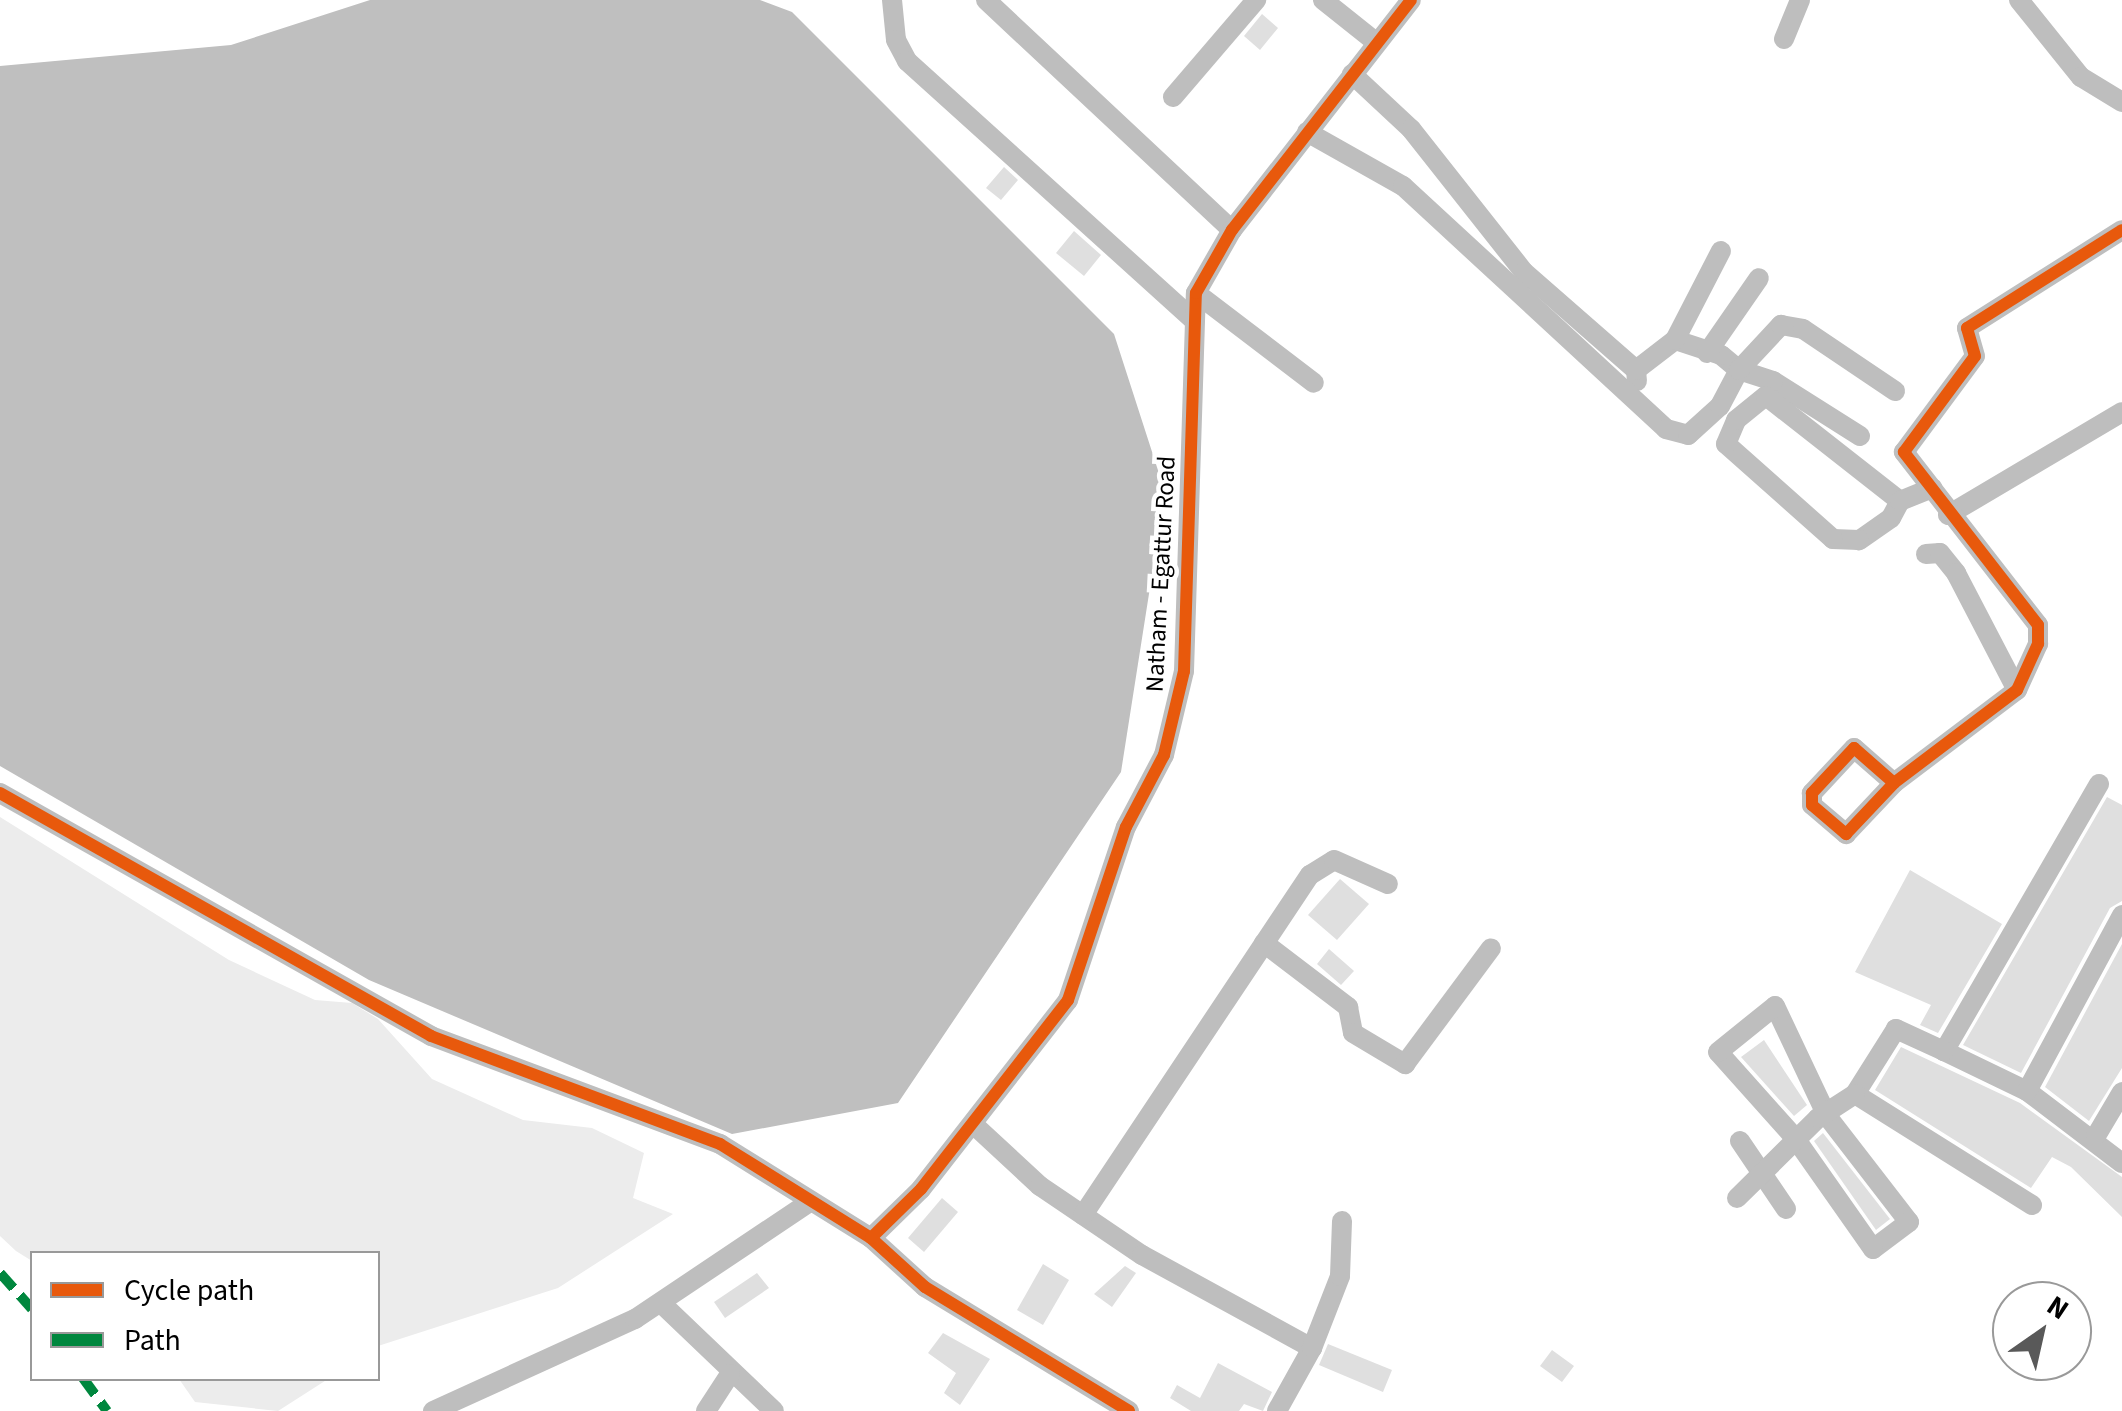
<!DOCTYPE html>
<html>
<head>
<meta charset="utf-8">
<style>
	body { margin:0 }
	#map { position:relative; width:2122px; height:1411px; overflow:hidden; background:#fff; font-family:"Source Sans 3",sans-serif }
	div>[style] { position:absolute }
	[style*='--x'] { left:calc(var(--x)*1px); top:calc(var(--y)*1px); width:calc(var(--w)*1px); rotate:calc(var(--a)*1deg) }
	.green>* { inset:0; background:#ececec }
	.water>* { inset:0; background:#bfbfbf }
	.building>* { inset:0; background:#dfdfdf }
	.minor>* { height:20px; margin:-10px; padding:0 10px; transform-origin:10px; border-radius:10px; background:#bebebe }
	.quiet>* { height:10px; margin-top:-5px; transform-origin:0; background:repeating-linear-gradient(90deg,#00873e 0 20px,transparent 0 30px) }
	.cycleway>* { height:12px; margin:-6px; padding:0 6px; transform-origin:6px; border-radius:6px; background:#e8590c }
	span { translate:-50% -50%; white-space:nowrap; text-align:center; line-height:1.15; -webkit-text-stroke:9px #fff; paint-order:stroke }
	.street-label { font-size:25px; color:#000 }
	.legend { position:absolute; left:30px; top:1251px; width:350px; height:130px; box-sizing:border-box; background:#fff; border:2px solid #999; margin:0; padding:12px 18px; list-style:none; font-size:30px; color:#000 }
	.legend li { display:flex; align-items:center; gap:20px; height:50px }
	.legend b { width:50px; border:2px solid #999 }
	.north { position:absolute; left:1992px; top:1281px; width:100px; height:100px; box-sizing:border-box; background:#fff; border:2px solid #999; border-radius:50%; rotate:34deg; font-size:28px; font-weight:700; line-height:40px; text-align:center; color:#000 }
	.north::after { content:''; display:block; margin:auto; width:35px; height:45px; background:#595959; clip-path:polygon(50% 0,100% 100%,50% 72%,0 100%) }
</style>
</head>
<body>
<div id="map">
	<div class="green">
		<div style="clip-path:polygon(0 817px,229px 960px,315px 1000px,352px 1003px,378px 1019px,432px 1079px,523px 1120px,592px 1128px,644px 1153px,633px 1198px,673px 1214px,558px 1288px,378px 1346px,378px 1254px,32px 1254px,32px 1261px,16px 1251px,0 1236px)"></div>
		<div style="clip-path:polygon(179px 1379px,328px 1379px,278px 1411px,195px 1402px)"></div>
	</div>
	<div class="water">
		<div style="clip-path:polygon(370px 0,760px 0,792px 12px,1114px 334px,1165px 492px,1121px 772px,898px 1103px,732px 1134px,369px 980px,0 766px,0 66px,231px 45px)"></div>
	</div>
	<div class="building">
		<div style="clip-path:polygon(1262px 14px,1278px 28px,1260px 50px,1244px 36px)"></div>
		<div style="clip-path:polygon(1004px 167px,1018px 180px,1001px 200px,986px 188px)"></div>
		<div style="clip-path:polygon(1074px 231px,1101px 255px,1084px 276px,1056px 253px)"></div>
		<div style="clip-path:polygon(2107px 797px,2122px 805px,2122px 901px,2110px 908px,2021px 1073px,1963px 1045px)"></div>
		<div style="clip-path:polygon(1910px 870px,2002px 924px,1938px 1033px,1920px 1025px,1931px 1005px,1855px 972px)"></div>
		<div style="clip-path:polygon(1340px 879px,1369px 904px,1337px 940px,1308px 915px)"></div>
		<div style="clip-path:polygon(2122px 944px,2122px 1068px,2089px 1121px,2045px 1087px)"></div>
		<div style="clip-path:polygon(1329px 949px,1354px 971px,1341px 985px,1317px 964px)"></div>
		<div style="clip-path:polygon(1764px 1040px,1807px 1105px,1794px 1116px,1741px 1057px)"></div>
		<div style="clip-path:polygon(1901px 1047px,2020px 1103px,2122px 1177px,2122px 1217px,2071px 1167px,2052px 1157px,2031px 1188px,1875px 1090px)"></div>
		<div style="clip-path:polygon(1823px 1133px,1890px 1219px,1876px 1230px,1814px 1141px)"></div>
		<div style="clip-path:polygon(942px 1198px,958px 1212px,924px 1252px,908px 1238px)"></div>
		<div style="clip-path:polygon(1043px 1264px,1069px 1280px,1043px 1325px,1017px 1310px)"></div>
		<div style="clip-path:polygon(1125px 1266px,1136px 1273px,1112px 1307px,1094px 1294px)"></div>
		<div style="clip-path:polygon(757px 1273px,769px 1288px,725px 1318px,714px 1302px)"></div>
		<div style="clip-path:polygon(943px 1333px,990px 1359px,960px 1405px,944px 1393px,956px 1373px,928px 1353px)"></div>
		<div style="clip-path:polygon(1328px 1344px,1392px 1370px,1383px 1392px,1319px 1365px)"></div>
		<div style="clip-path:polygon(1552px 1350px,1574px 1366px,1562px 1382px,1540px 1366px)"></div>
		<div style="clip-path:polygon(1218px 1363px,1272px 1392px,1263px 1411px,1244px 1404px,1239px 1411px,1191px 1411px,1170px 1398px,1177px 1385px,1200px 1398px)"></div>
	</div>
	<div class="minor">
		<div style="--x:892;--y:0;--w:40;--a:84.3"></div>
		<div style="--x:896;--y:40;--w:24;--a:62"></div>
		<div style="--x:907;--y:61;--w:383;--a:42.1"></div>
		<div style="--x:986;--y:0;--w:337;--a:43.1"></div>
		<div style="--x:1323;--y:0;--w:69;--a:38.5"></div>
		<div style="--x:2019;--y:0;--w:99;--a:51.2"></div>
		<div style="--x:2081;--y:77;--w:48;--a:31.4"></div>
		<div style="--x:1784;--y:39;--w:42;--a:-67.7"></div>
		<div style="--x:1352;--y:74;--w:81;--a:43"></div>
		<div style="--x:1411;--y:129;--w:182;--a:51.7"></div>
		<div style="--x:1524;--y:272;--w:149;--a:41.2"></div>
		<div style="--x:1636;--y:370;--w:11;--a:85"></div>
		<div style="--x:1173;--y:97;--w:128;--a:-49.4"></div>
		<div style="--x:1307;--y:132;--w:110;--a:29.4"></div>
		<div style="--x:1403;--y:186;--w:358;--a:42.7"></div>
		<div style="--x:1666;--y:429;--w:23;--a:15"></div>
		<div style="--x:1688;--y:435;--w:43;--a:-42.2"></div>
		<div style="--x:1720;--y:406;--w:41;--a:-62.2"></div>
		<div style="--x:1739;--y:370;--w:23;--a:-140"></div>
		<div style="--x:1721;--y:355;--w:48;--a:-161.9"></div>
		<div style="--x:1675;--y:340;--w:49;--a:142.4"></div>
		<div style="--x:1196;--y:293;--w:148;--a:37.3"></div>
		<div style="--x:1675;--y:340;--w:100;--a:-62.7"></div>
		<div style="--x:1707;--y:353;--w:91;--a:-55.3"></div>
		<div style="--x:1860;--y:436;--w:103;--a:-147.7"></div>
		<div style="--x:1773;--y:381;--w:36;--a:-162"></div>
		<div style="--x:1739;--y:370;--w:62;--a:-47"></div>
		<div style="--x:1781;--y:325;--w:22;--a:10"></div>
		<div style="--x:1803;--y:329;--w:111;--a:34"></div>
		<div style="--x:1900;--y:501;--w:19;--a:118"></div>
		<div style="--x:1891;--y:518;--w:39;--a:145"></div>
		<div style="--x:1859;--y:540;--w:26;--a:-178"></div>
		<div style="--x:1833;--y:539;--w:143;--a:-138.4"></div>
		<div style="--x:1726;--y:444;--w:26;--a:-67"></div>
		<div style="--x:1736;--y:420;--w:38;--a:-39"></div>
		<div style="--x:1766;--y:396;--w:170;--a:38.1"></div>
		<div style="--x:1900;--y:501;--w:35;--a:-22"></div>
		<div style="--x:1948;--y:515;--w:202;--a:-30.6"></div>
		<div style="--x:1926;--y:554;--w:14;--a:-4"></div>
		<div style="--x:1940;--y:553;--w:26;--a:51"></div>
		<div style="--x:1956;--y:573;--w:132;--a:62.5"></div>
		<div style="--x:1894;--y:783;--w:53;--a:-138.8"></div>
		<div style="--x:1854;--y:748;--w:62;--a:133"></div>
		<div style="--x:1812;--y:793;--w:12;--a:90"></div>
		<div style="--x:1812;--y:805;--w:45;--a:40.5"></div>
		<div style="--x:1846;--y:834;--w:70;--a:-46.7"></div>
		<div style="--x:1894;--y:783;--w:154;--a:-37.1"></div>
		<div style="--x:2017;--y:690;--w:51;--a:-65.5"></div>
		<div style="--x:2038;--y:644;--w:19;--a:-90"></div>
		<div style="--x:2038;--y:625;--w:219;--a:-127.8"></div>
		<div style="--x:1904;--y:452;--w:119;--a:-53.5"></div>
		<div style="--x:1975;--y:356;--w:29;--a:-106"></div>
		<div style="--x:1967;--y:328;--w:183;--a:-32.3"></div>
		<div style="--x:2099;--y:784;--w:309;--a:120.1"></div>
		<div style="--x:1944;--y:1051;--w:92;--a:25.7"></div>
		<div style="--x:2027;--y:1091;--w:119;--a:37.2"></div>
		<div style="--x:0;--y:793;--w:495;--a:29.4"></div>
		<div style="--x:431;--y:1036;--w:309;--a:20.5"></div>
		<div style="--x:720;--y:1144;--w:178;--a:31.9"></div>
		<div style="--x:1264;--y:943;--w:106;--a:37.3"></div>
		<div style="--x:1348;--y:1007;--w:26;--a:79"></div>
		<div style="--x:1353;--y:1033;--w:61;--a:30.8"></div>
		<div style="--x:1405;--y:1064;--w:144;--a:-53.4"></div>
		<div style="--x:1775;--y:1006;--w:122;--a:64.7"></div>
		<div style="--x:1827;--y:1116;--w:134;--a:52.3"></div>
		<div style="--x:1909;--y:1222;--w:45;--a:143.1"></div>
		<div style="--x:1873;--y:1249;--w:136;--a:-125.1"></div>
		<div style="--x:1795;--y:1138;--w:115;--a:-131.8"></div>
		<div style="--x:1718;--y:1052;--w:73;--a:-38.9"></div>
		<div style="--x:1944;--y:1051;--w:53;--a:-155.4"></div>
		<div style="--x:1896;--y:1029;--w:77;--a:122.2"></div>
		<div style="--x:1855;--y:1094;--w:209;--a:32.1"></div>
		<div style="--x:2027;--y:1091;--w:200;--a:-61.6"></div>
		<div style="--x:973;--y:1124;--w:91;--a:42.8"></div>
		<div style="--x:1040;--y:1186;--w:123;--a:34.1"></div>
		<div style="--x:1142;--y:1255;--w:194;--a:28.7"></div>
		<div style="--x:1312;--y:1348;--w:72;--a:119.1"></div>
		<div style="--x:2096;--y:1136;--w:51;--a:-59.4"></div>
		<div style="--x:1740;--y:1141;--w:82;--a:55.9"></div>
		<div style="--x:1737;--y:1198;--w:114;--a:-44.6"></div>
		<div style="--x:1818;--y:1118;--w:44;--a:-33"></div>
		<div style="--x:1083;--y:1215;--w:409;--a:-56.3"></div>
		<div style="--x:1310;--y:875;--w:28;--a:-32"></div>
		<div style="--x:1334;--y:860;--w:59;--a:24"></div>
		<div style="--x:661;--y:1303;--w:156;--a:43.7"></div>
		<div style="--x:1312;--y:1348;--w:77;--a:-68.7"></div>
		<div style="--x:1340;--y:1276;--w:55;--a:-87.9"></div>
		<div style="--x:433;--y:1411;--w:222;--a:-24.5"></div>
		<div style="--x:635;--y:1319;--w:208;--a:-33.8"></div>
		<div style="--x:706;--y:1411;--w:44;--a:-57"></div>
		<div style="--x:1129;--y:1411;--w:239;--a:-148.7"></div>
		<div style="--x:925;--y:1287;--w:73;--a:-137.8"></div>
		<div style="--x:871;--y:1238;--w:70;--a:-44.4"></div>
		<div style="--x:921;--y:1189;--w:239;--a:-52.1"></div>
		<div style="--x:1068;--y:1000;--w:182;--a:-71.5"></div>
		<div style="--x:1126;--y:827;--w:81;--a:-62.2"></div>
		<div style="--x:1164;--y:755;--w:86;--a:-76.6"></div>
		<div style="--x:1184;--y:671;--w:378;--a:-88.2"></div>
		<div style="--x:1196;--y:293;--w:73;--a:-60.3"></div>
		<div style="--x:1232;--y:230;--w:291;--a:-52.1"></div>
	</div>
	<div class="quiet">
		<div style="--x:0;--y:1273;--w:48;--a:48.4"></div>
		<div style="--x:83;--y:1378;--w:41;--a:54"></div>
	</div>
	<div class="cycleway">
		<div style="--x:1894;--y:783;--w:53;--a:-138.8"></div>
		<div style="--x:1854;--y:748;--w:62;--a:133"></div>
		<div style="--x:1812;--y:793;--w:12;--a:90"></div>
		<div style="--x:1812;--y:805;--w:45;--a:40.5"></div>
		<div style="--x:1846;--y:834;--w:70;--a:-46.7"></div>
		<div style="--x:1894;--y:783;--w:154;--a:-37.1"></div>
		<div style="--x:2017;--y:690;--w:51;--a:-65.5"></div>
		<div style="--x:2038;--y:644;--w:19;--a:-90"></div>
		<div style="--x:2038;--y:625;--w:219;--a:-127.8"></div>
		<div style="--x:1904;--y:452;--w:119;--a:-53.5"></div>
		<div style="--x:1975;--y:356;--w:29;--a:-106"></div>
		<div style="--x:1967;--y:328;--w:183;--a:-32.3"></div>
		<div style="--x:0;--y:793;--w:495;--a:29.4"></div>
		<div style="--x:431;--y:1036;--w:309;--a:20.5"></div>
		<div style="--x:720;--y:1144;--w:178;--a:31.9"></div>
		<div style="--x:1129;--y:1411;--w:239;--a:-148.7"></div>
		<div style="--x:925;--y:1287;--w:73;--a:-137.8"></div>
		<div style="--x:871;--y:1238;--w:70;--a:-44.4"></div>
		<div style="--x:921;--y:1189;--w:239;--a:-52.1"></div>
		<div style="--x:1068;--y:1000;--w:182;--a:-71.5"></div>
		<div style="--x:1126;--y:827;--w:81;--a:-62.2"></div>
		<div style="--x:1164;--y:755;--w:86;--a:-76.6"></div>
		<div style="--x:1184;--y:671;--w:378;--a:-88.2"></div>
		<div style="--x:1196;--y:293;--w:73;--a:-60.3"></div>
		<div style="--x:1232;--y:230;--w:291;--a:-52.1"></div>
	</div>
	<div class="street-label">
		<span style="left:1161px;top:574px;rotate:-87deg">Natham - Egattur Road</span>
	</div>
	<ul class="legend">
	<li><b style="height:12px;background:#e8590c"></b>Cycle path</li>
	<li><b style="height:12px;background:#00873e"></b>Path</li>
	</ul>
	<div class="north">N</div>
</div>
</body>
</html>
